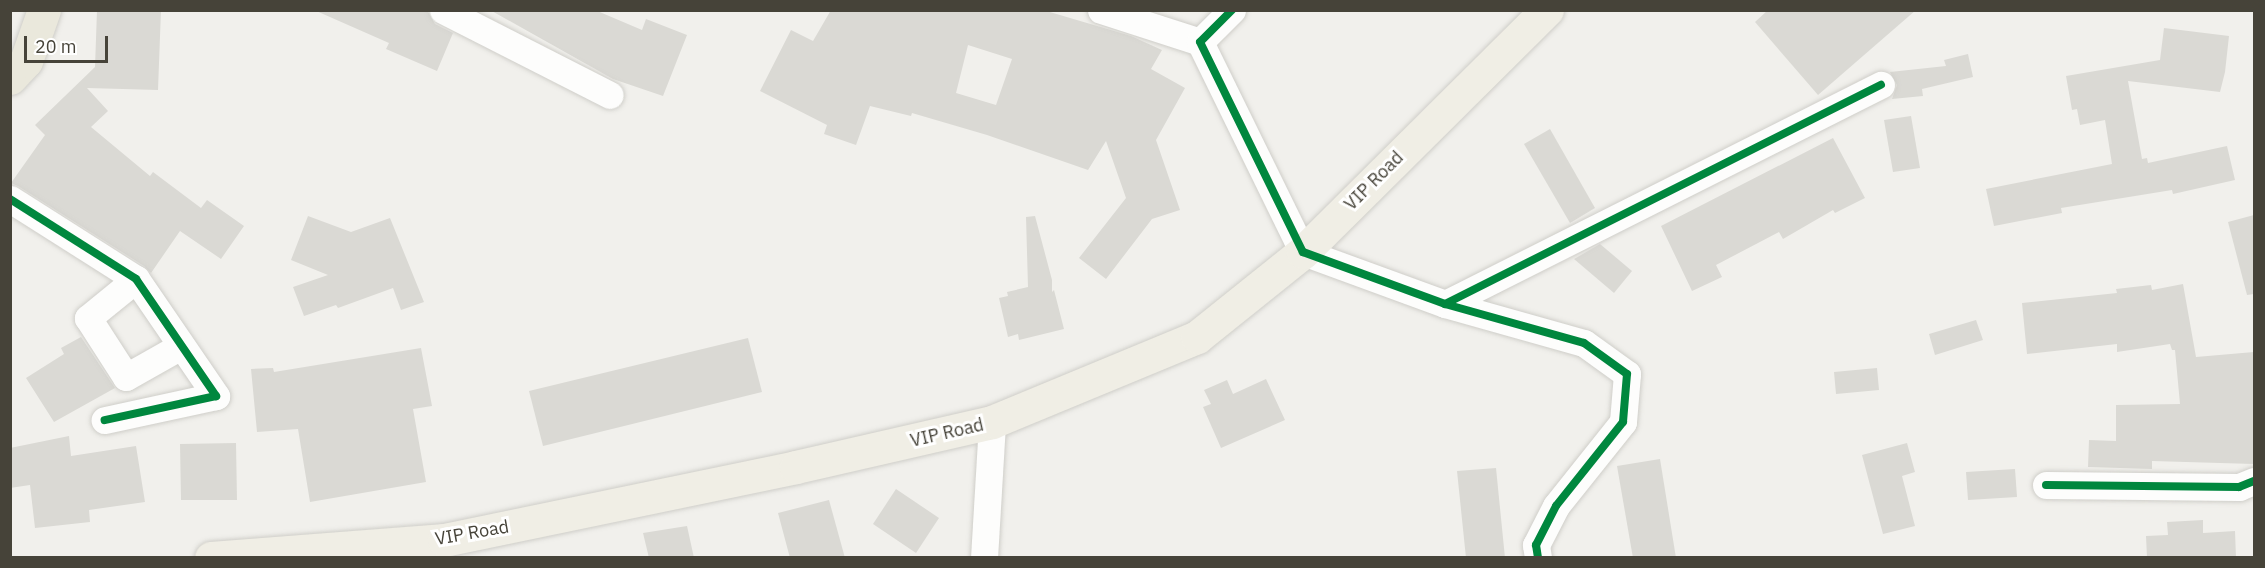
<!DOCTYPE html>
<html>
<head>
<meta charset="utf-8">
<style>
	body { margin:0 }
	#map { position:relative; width:2265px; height:568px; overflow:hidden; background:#f1f0ec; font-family:"IBM Plex Sans",sans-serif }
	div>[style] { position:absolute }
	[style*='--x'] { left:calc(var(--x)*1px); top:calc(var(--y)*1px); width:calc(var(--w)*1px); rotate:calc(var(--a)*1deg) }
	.building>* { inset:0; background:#dad9d4 }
	.roads { filter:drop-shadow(0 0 2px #cfcec9) drop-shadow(0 0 2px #cfcec9) }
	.minor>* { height:27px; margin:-13.5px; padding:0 13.5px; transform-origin:13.5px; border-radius:13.5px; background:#fdfdfc }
	.major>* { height:33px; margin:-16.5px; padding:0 16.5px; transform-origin:16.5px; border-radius:16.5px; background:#f0eee5 }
	.highway>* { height:33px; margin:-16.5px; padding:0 16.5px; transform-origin:16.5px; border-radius:16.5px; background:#eae8dc }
	.cycleway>* { height:8px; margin:-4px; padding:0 4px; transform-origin:4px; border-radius:4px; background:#00873e }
	span { translate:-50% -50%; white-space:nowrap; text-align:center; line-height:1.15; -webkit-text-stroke:6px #fff; paint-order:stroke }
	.street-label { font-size:18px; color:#464339 }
	.frame { position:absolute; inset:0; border:12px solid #464339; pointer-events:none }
	.scale { position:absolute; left:24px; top:36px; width:84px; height:27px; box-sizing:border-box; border:3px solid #464339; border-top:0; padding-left:8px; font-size:18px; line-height:21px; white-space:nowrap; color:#464339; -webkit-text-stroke:4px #fff; paint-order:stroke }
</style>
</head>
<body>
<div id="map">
	<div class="building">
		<div style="clip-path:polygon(97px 10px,161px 10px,158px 90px,87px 88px,108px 111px,91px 127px,150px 176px,153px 172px,201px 208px,207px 200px,244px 226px,221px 259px,180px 231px,151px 273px,144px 266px,18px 186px,11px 183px,45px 135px,35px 125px,95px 67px)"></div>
		<div style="clip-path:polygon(314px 10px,427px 10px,435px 24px,453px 33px,437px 71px,386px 49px,389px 43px)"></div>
		<div style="clip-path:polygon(490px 10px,595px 10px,642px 30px,646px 19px,687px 35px,663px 96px,613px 79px)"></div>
		<div style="clip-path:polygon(evenodd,831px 10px,1043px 10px,1131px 36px,1162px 50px,1151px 69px,1185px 88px,1156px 140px,1180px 210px,1152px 219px,1106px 279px,1079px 258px,1126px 198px,1106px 141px,1088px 170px,987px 135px,912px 113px,911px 116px,870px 106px,856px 145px,824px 134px,827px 125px,760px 91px,791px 30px,813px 41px,831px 10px,968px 45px,1012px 59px,996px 105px,956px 93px,968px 45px)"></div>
		<div style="clip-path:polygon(1768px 10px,1916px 10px,1818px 95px,1755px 22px)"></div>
		<div style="clip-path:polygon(2164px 28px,2229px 36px,2225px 72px,2220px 92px,2128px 81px,2142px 159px,2147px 158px,2148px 163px,2227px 146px,2235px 180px,2173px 194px,2172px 190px,2061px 208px,2062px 213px,1994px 226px,1986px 189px,2112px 164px,2105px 120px,2080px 125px,2077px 109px,2072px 110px,2066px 76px,2160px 60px)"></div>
		<div style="clip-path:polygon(1968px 54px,1973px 77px,1922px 89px,1923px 96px,1892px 99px,1897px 85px,1890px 72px,1946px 66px,1944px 60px)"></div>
		<div style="clip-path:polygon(1911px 116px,1920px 168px,1893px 172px,1884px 120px)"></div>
		<div style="clip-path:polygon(1550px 129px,1595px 208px,1570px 223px,1524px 144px)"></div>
		<div style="clip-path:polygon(1833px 138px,1865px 198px,1835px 213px,1833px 210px,1783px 239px,1779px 232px,1716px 265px,1722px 277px,1692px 291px,1661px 226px)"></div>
		<div style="clip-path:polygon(2254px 215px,2254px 294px,2247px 295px,2228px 222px)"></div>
		<div style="clip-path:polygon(308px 216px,351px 232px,390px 218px,424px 302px,401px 310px,393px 288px,338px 308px,336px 305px,304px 316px,293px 287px,328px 275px,291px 260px)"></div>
		<div style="clip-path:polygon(1035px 216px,1052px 280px,1052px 292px,1054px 290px,1064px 329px,1019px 340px,1018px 334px,1008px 337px,999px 298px,1008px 296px,1007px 292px,1028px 287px,1026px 217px)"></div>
		<div style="clip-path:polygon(1600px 244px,1632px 271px,1614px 293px,1574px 259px)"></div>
		<div style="clip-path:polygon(2183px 284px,2196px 357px,2254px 352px,2254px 464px,2152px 461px,2152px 469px,2088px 467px,2089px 440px,2116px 441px,2116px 405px,2180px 404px,2175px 350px,2172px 350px,2170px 344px,2117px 352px,2117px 344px,2027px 354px,2022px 303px,2117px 293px,2116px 289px,2151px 285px,2152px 290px)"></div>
		<div style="clip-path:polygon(1976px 320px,1983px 340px,1935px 355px,1929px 334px)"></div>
		<div style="clip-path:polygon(81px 337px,115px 388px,54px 422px,26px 378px,64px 354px,61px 348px)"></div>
		<div style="clip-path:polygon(748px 338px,762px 392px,543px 446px,529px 391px)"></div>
		<div style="clip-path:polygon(421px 348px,432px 406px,413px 409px,426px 482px,310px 502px,298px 429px,257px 432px,251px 369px,273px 368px,274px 372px)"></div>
		<div style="clip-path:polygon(1877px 368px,1879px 390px,1836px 394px,1834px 372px)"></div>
		<div style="clip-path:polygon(1266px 379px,1285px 420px,1221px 448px,1203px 407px,1211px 404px,1204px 390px,1227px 380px,1233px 394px)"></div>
		<div style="clip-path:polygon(69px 436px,71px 456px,136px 446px,145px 502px,89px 510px,90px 522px,35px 528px,30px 485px,10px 488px,10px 448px)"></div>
		<div style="clip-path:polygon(236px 443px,237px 500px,181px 500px,180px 444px)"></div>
		<div style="clip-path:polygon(1907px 443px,1915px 472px,1902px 476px,1915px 526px,1883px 534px,1862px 455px)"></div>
		<div style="clip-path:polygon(1660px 459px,1676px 558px,1633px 558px,1617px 466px)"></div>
		<div style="clip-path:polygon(1496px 468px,1505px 558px,1466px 558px,1457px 471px)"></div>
		<div style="clip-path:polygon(2015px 469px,2017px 497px,1968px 500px,1966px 472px)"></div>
		<div style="clip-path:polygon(896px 489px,939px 518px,916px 553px,873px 524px)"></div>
		<div style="clip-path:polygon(829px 500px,845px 558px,790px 558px,778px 513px)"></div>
		<div style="clip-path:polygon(2203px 520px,2203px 533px,2235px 531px,2236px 558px,2147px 558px,2146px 536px,2168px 535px,2167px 522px)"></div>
		<div style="clip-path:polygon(687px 526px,694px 558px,649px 558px,643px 533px)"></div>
	</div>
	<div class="roads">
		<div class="minor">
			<div style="--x:443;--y:10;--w:187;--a:27"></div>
			<div style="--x:1101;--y:10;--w:104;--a:17.9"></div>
			<div style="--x:1232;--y:10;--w:45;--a:135"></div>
			<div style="--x:1200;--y:42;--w:234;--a:63.9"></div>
			<div style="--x:1303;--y:252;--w:151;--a:20.1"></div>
			<div style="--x:1445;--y:304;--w:488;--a:-26.7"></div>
			<div style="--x:10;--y:199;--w:149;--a:32.4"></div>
			<div style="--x:136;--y:279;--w:142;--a:55.6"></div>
			<div style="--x:216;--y:396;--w:114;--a:167.8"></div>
			<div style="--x:136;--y:279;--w:62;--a:140.9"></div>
			<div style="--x:88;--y:318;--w:70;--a:57.2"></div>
			<div style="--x:126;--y:377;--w:63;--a:-29.4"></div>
			<div style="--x:1445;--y:304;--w:144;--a:15.7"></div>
			<div style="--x:1584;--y:343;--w:53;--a:35.8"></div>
			<div style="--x:1627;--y:374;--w:48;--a:94.8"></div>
			<div style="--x:1623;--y:422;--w:107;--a:128.6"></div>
			<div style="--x:1556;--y:506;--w:44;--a:117.1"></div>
			<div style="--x:1536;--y:545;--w:13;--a:81"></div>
			<div style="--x:2046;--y:485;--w:193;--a:0.6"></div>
			<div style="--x:2239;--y:487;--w:16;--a:-22"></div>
			<div style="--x:984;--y:558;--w:136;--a:-86.6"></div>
		</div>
		<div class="major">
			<div style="--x:211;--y:558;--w:234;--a:-4.4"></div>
			<div style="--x:444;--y:540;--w:359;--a:-11.7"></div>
			<div style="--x:796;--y:467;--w:201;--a:-12.9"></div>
			<div style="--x:992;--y:422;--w:222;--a:-22.5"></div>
			<div style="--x:1197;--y:337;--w:136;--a:-38.7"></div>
			<div style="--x:1303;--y:252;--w:344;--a:-44.8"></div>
		</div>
		<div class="highway">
			<div style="--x:10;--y:78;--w:23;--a:-47"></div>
			<div style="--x:26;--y:61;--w:54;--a:-70.6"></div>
		</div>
	</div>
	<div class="cycleway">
		<div style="--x:1232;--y:10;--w:45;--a:135"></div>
		<div style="--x:1200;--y:42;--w:234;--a:63.9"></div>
		<div style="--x:1303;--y:252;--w:151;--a:20.1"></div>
		<div style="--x:1445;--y:304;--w:488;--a:-26.7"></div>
		<div style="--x:10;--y:199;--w:149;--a:32.4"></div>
		<div style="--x:136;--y:279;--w:142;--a:55.6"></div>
		<div style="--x:216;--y:396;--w:114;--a:167.8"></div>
		<div style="--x:1445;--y:304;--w:144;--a:15.7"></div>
		<div style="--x:1584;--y:343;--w:53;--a:35.8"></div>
		<div style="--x:1627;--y:374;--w:48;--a:94.8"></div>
		<div style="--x:1623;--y:422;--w:107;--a:128.6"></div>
		<div style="--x:1556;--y:506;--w:44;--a:117.1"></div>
		<div style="--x:1536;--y:545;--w:13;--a:81"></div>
		<div style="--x:2046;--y:485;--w:193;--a:0.6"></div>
		<div style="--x:2239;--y:487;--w:16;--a:-22"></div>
	</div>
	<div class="street-label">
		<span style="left:1374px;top:181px;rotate:-45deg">VIP Road</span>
		<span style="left:947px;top:433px;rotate:-13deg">VIP Road</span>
		<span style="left:472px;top:533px;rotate:-10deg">VIP Road</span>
	</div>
	<div class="frame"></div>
	<div class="scale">20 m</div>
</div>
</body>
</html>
